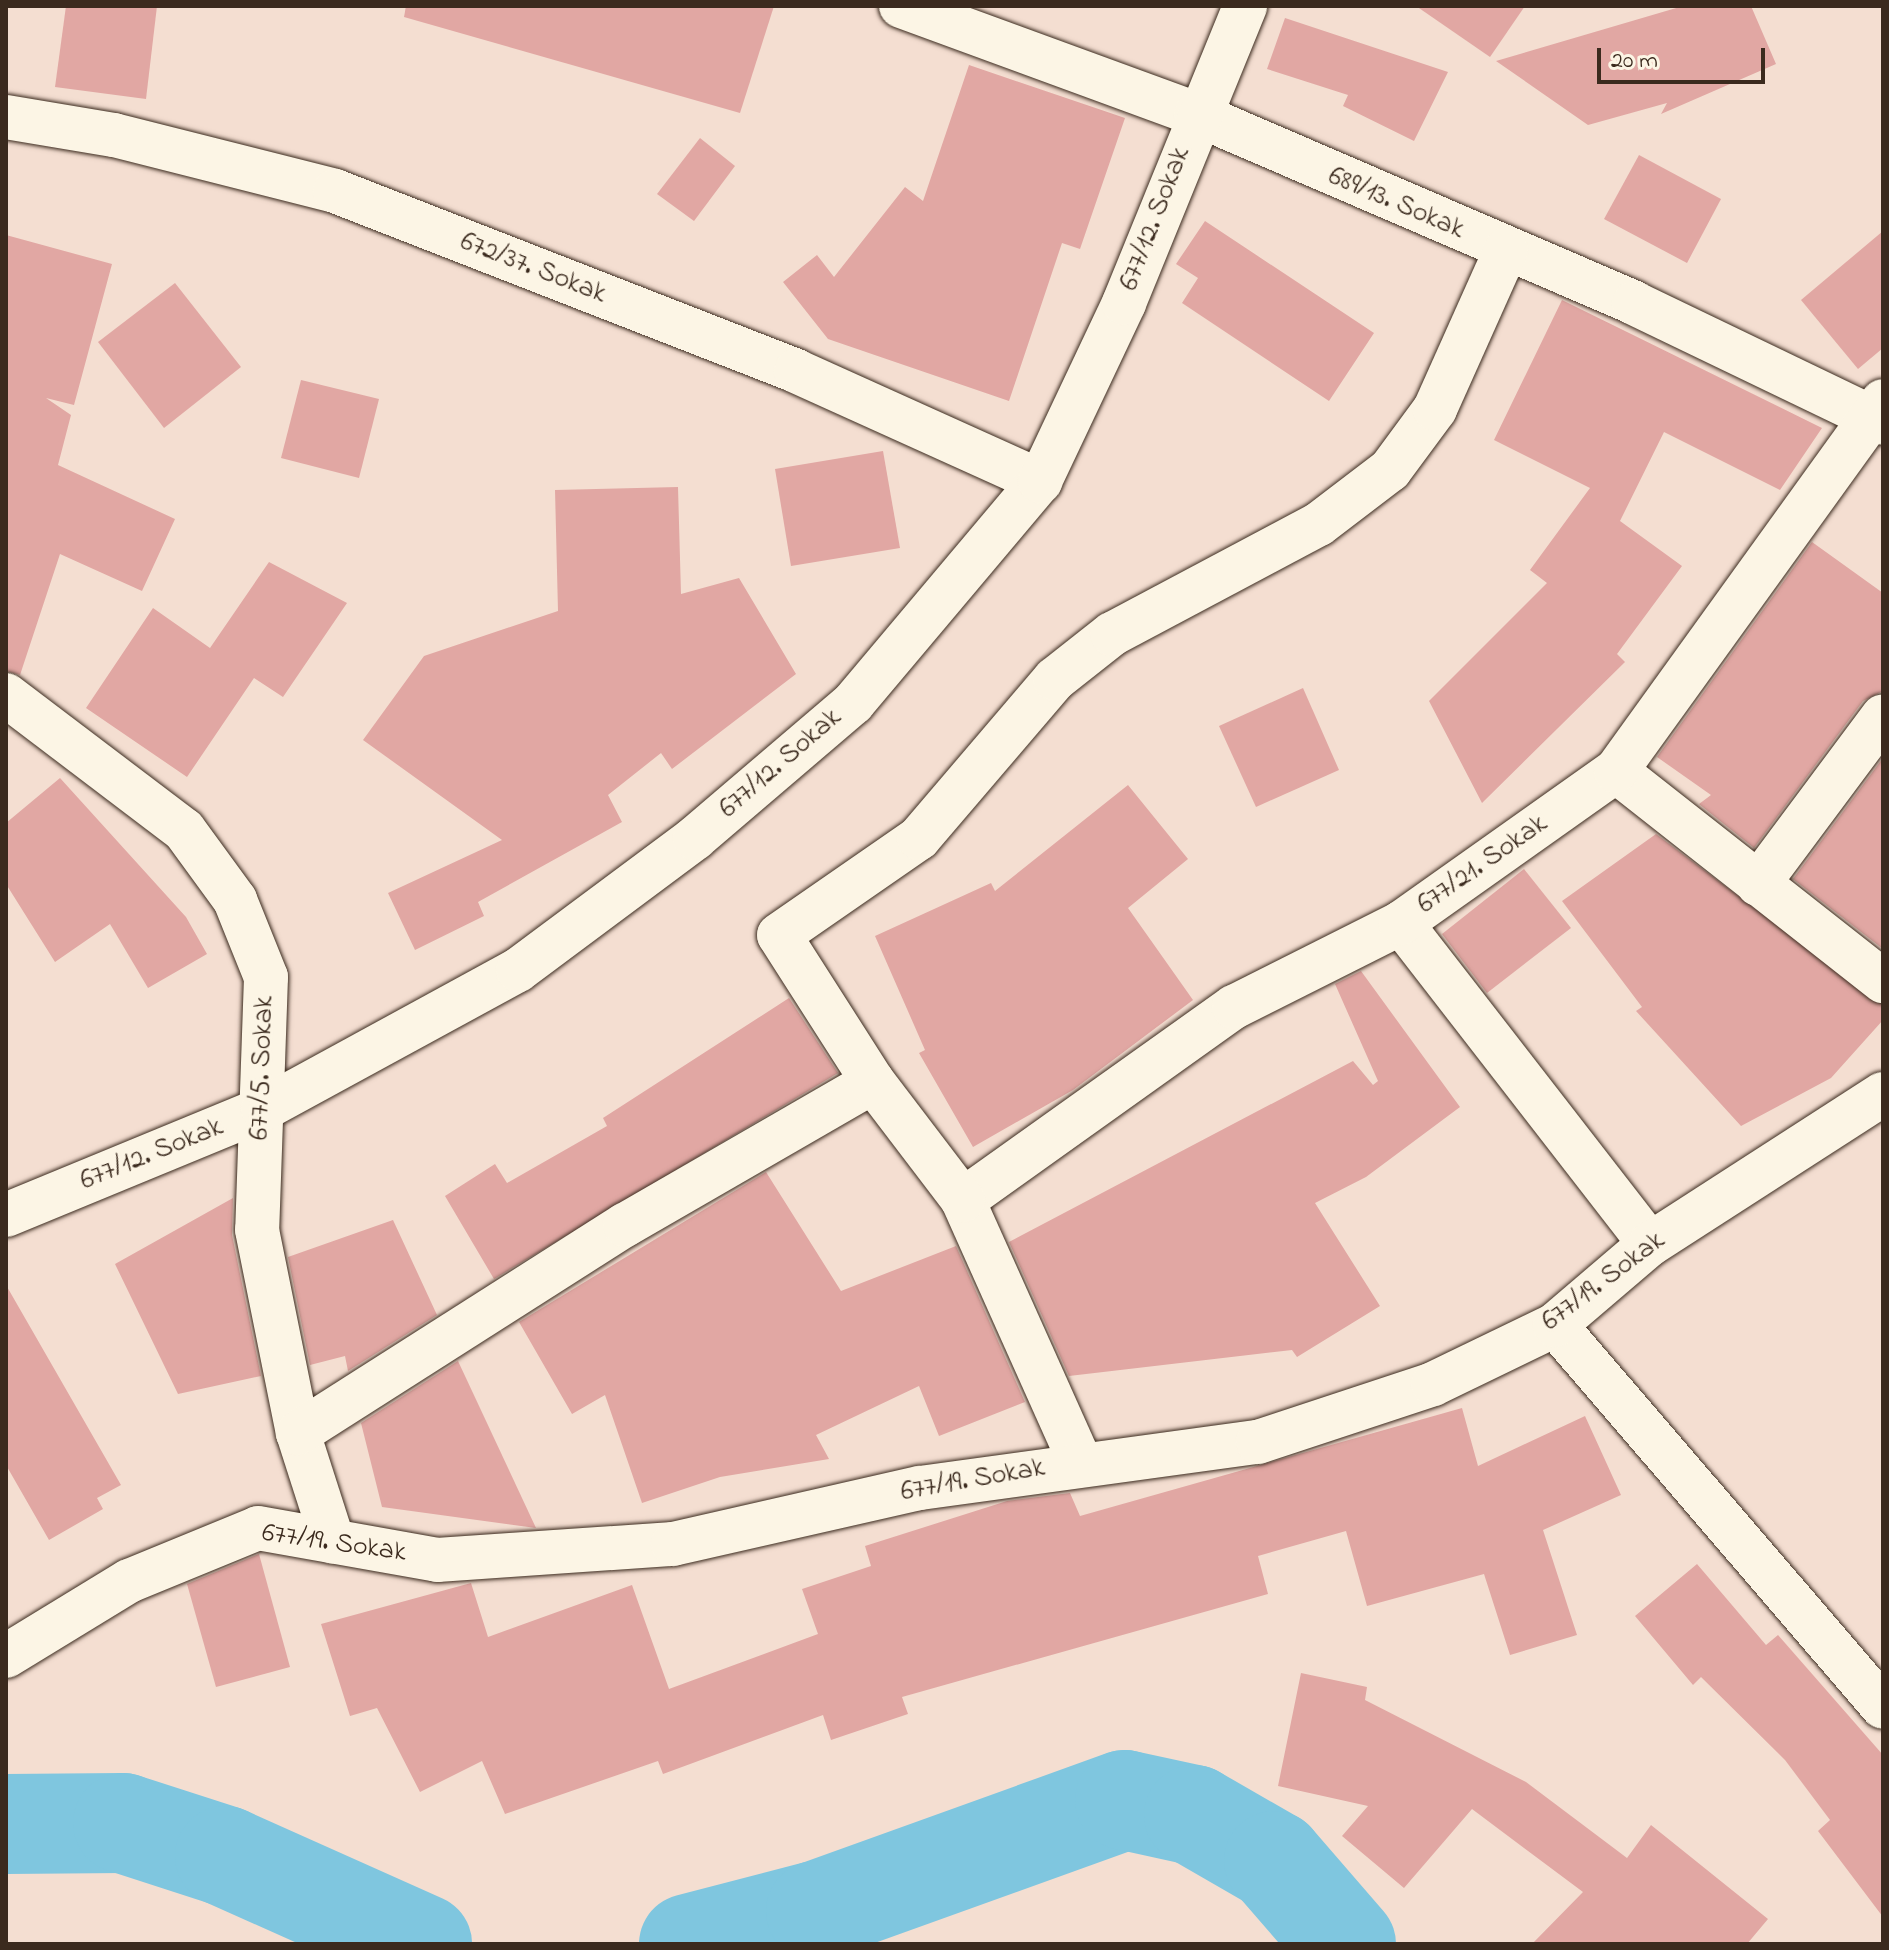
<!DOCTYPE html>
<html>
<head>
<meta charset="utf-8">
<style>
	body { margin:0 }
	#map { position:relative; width:1889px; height:1950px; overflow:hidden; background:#f4ded1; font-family:"Indie Flower",sans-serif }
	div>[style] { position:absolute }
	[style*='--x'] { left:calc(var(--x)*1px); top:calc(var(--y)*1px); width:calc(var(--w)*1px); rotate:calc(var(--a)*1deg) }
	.river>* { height:100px; margin:-50px; padding:0 50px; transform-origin:50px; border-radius:50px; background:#7fc6df }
	.building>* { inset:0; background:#e1a7a3 }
	.roads { filter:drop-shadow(0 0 2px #3b2a1e) drop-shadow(0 0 2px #3b2a1e) }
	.minor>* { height:44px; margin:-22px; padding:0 22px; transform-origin:22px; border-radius:22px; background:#fcf5e5 }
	span { translate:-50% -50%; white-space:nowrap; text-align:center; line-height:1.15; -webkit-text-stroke:6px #fcf5e5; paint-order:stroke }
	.street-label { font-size:28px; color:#3b2a1e }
	.frame { position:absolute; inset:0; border:8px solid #3b2a1e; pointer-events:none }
	.scale { position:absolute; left:1597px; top:48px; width:168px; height:36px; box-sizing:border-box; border:4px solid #3b2a1e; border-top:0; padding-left:10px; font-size:24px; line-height:28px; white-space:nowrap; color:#3b2a1e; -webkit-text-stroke:6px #fcf5e5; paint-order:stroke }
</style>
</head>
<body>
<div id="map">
	<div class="river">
		<div style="--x:6;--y:1824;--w:117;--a:-0.5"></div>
		<div style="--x:123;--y:1823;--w:107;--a:17.9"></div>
		<div style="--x:225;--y:1856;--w:216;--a:24.1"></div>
		<div style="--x:689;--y:1944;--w:131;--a:-14.6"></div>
		<div style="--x:816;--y:1911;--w:328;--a:-19.8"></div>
		<div style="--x:1125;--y:1800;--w:71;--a:12.3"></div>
		<div style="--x:1194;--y:1815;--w:92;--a:29.9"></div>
		<div style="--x:1274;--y:1861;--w:110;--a:49.1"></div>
	</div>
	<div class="building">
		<div style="clip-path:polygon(66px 6px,157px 6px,146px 99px,55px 87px)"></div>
		<div style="clip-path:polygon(406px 6px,774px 6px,740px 113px,404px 17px)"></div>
		<div style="clip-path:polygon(1416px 6px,1525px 6px,1490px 57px)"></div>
		<div style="clip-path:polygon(1683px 6px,1751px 6px,1776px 64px,1661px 114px,1667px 103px,1588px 125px,1496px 61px)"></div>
		<div style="clip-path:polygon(1285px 18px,1448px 72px,1414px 141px,1343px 106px,1348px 95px,1267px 69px)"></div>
		<div style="clip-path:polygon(969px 65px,1125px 118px,1080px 249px,1062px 243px,1009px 401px,828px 339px,783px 282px,817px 255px,834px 277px,905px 187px,923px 201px)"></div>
		<div style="clip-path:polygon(700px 138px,735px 166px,694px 221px,657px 194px)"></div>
		<div style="clip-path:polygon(1639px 155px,1721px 199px,1687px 263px,1604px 219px)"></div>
		<div style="clip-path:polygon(1205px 221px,1374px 333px,1329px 401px,1182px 303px,1198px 278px,1176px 264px)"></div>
		<div style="clip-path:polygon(1883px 231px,1883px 348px,1858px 369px,1801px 300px)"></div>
		<div style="clip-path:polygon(6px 235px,112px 264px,74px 405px,46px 398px,71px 415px,58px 465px,175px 519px,142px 591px,60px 554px,20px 675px,6px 671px)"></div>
		<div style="clip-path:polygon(175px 283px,241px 367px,164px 428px,98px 342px)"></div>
		<div style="clip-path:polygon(1562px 300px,1822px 428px,1780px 490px,1664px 432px,1620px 521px,1682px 566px,1617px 654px,1625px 662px,1482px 803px,1429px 701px,1547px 583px,1530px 570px,1590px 488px,1494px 440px)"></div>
		<div style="clip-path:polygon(301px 380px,379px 399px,359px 478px,281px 458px)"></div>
		<div style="clip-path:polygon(883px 451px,900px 548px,791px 566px,775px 469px)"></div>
		<div style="clip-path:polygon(678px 487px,681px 594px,739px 578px,796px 674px,672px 769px,661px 753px,608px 795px,622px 822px,478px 902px,484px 916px,415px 950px,388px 893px,502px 840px,363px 740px,424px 656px,558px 611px,555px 490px)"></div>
		<div style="clip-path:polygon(1812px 542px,1883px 593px,1883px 691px,1863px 701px,1754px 848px,1699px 804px,1711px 795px,1657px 757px)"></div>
		<div style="clip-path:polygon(269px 562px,347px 603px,283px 697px,254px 678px,187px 777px,86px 708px,153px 608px,210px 648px)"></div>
		<div style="clip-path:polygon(1303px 688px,1339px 770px,1256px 807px,1219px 726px)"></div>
		<div style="clip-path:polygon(1883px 758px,1883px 949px,1793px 879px)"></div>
		<div style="clip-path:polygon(60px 778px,186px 917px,207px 954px,148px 988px,110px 924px,55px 962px,6px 884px,6px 823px)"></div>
		<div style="clip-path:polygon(1128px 785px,1188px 859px,1128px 908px,1193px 1000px,1073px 1090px,973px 1147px,919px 1053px,925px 1050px,875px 936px,991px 883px,995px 891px)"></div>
		<div style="clip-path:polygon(1656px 834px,1883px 1005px,1883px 1020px,1831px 1078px,1741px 1126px,1636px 1011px,1642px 1007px,1562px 901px)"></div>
		<div style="clip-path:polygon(1524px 869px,1571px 928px,1487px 993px,1442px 934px)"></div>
		<div style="clip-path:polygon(1361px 971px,1460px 1107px,1366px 1177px,1315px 1203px,1380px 1306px,1297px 1357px,1292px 1350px,1069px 1376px,1009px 1242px,1353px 1061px,1373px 1085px,1378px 1081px,1335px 984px)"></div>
		<div style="clip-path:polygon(789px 998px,838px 1073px,494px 1279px,445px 1196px,495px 1164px,507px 1183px,607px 1126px,603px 1118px)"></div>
		<div style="clip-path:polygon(766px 1172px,841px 1291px,956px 1246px,1025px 1402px,939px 1436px,919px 1386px,816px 1435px,829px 1459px,720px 1477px,642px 1503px,605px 1395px,572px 1414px,519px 1322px)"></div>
		<div style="clip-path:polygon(233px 1198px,232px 1235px,261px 1376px,178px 1394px,115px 1264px)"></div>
		<div style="clip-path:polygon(393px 1220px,437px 1315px,348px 1371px,345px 1356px,310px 1365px,288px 1257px)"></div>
		<div style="clip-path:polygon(6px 1285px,121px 1485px,97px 1498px,103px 1509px,49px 1540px,6px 1465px)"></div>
		<div style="clip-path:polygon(458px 1361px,536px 1528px,382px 1507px,361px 1423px)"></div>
		<div style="clip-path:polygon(1462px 1408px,1478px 1466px,1585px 1416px,1621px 1495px,1543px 1530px,1577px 1635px,1510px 1655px,1484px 1574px,1367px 1606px,1346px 1531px,1258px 1556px,1268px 1594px,902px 1697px,908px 1714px,831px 1740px,823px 1715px,663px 1774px,658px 1761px,505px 1814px,482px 1761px,420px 1792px,377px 1708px,350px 1716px,321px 1624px,471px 1583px,488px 1637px,632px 1585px,669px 1689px,818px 1634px,802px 1589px,871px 1566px,865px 1546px,1007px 1501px,1070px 1493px,1080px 1516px)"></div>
		<div style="clip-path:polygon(259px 1554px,290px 1667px,216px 1687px,187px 1584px)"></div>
		<div style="clip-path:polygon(1697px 1564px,1766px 1645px,1778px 1635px,1883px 1755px,1883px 1917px,1818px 1831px,1830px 1820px,1785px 1760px,1701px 1677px,1693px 1685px,1635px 1616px)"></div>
		<div style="clip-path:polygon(1301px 1673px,1367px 1687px,1365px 1700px,1526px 1782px,1627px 1858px,1651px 1825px,1768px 1919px,1747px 1944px,1532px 1944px,1583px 1892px,1472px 1809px,1404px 1888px,1342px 1836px,1368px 1806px,1278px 1786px)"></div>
	</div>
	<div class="roads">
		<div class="minor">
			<div style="--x:901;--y:6;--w:314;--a:20.1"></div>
			<div style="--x:1196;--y:114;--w:477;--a:23.3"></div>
			<div style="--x:1634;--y:303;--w:276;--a:25.7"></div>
			<div style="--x:6;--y:117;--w:109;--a:9.5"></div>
			<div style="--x:114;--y:135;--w:228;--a:14.2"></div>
			<div style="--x:335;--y:191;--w:495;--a:21.3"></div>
			<div style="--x:796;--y:371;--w:268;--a:24.3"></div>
			<div style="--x:6;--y:695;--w:223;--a:37.2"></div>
			<div style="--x:184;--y:830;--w:87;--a:53.9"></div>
			<div style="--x:235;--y:900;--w:83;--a:68.1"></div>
			<div style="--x:266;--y:977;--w:253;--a:92"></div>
			<div style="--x:257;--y:1230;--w:207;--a:78.6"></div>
			<div style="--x:298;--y:1433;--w:114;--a:72.2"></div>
			<div style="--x:1616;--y:771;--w:340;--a:38.2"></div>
			<div style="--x:1758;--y:884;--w:209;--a:-53.3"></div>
			<div style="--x:1401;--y:923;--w:406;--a:52.2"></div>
			<div style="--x:963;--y:1200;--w:333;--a:-35.5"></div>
			<div style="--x:1234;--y:1007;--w:187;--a:-26.7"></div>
			<div style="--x:1401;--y:923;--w:263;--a:-35.3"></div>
			<div style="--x:1616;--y:771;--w:456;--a:-54.2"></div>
			<div style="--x:6;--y:1215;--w:278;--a:-22.4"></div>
			<div style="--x:263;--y:1109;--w:290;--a:-28.6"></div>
			<div style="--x:518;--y:970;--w:221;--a:-36.7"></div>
			<div style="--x:695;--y:838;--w:208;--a:-40.5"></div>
			<div style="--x:853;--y:703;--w:290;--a:-49.9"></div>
			<div style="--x:1040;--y:481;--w:197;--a:-64.7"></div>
			<div style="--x:1124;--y:303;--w:321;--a:-67.8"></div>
			<div style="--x:1555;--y:1325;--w:503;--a:49.35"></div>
			<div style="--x:298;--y:1433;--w:388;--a:-32.5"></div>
			<div style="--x:625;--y:1225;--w:286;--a:-30"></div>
			<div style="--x:1080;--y:1462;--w:287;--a:-114.1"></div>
			<div style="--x:963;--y:1200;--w:148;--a:-127.3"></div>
			<div style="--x:873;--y:1082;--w:174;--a:-122.6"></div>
			<div style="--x:779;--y:935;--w:170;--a:-34.7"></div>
			<div style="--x:919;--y:838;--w:209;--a:-49.5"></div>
			<div style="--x:1055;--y:679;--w:73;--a:-38.3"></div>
			<div style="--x:1112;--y:634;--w:234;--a:-28"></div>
			<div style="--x:1319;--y:524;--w:89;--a:-37.3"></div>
			<div style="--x:1390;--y:470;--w:76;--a:-53.6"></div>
			<div style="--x:1435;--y:409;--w:174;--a:-65.9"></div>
			<div style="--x:6;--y:1656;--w:144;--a:-31.4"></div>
			<div style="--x:129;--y:1581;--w:139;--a:-22.3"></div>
			<div style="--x:258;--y:1528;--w:182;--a:10.1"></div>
			<div style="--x:437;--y:1560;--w:237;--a:-3.9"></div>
			<div style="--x:673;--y:1544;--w:253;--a:-12.8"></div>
			<div style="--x:920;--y:1488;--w:341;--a:-7.8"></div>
			<div style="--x:1258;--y:1442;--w:184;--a:-18.3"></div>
			<div style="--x:1433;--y:1384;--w:136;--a:-25.8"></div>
			<div style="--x:1555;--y:1325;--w:125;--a:-40.5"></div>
			<div style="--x:1650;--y:1244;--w:277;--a:-32.8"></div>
		</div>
	</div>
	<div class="street-label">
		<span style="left:1396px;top:204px;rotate:23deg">689/13. Sokak</span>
		<span style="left:1156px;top:219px;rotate:-69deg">677/12. Sokak</span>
		<span style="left:533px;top:269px;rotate:21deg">672/37. Sokak</span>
		<span style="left:781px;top:764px;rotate:-41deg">677/12. Sokak</span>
		<span style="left:1483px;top:865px;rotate:-35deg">677/21. Sokak</span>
		<span style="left:263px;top:1068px;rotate:-88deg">677/5. Sokak</span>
		<span style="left:152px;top:1155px;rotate:-22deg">677/12. Sokak</span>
		<span style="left:1604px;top:1282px;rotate:-37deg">677/19. Sokak</span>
		<span style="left:973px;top:1481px;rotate:-10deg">677/19. Sokak</span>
		<span style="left:334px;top:1544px;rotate:8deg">677/19. Sokak</span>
	</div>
	<div class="frame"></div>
	<div class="scale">20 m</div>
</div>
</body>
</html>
